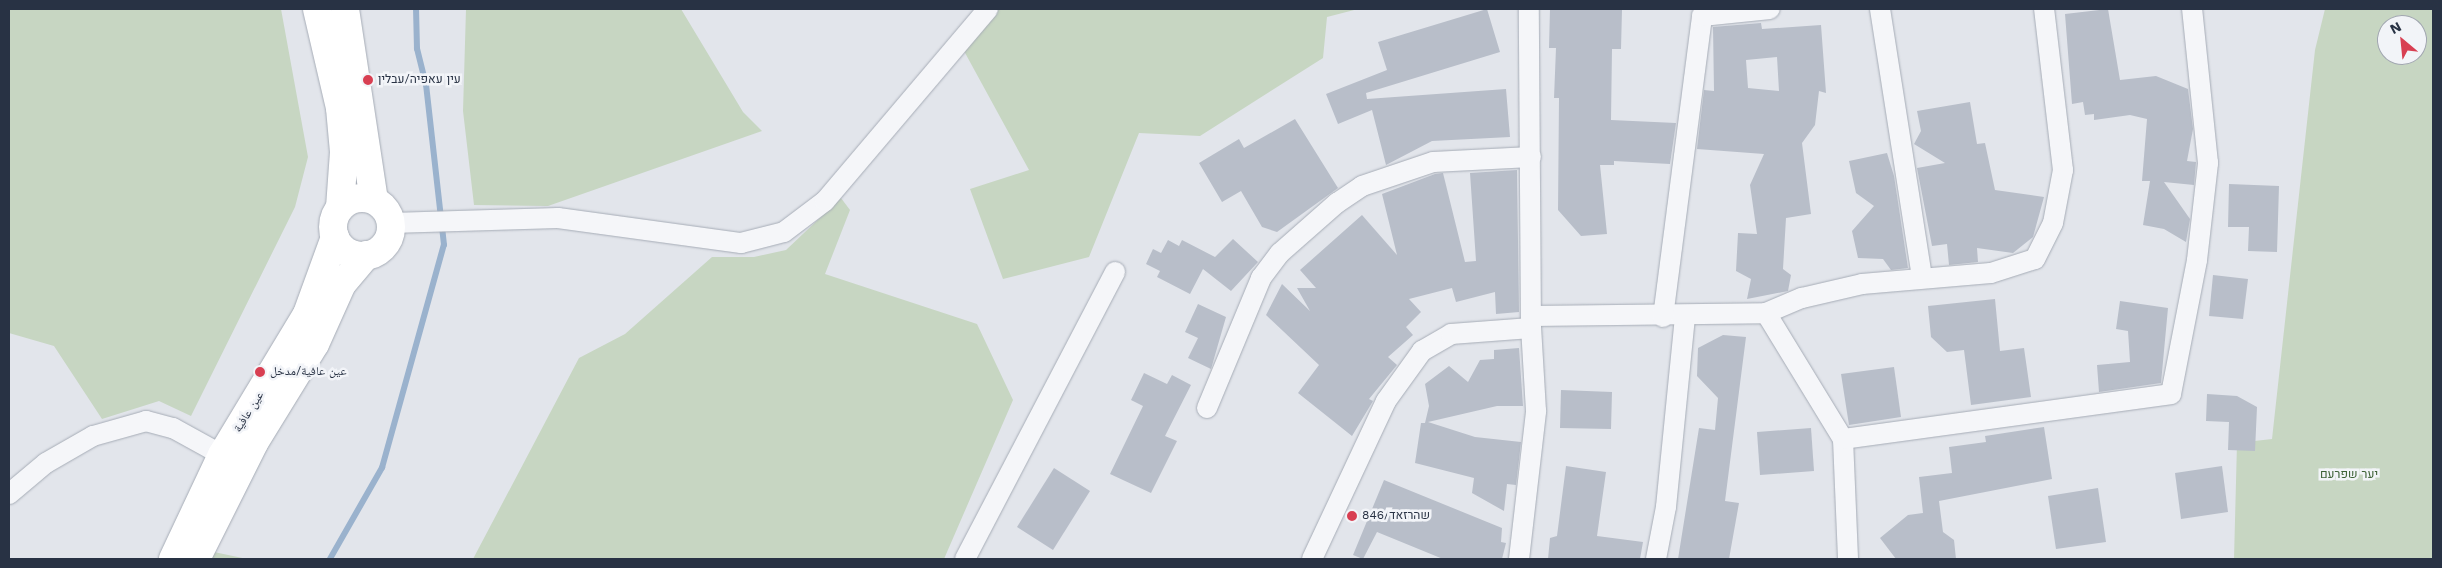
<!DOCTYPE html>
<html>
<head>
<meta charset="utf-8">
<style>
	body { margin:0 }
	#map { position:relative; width:2442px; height:568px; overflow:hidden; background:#e2e5eb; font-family:"Work Sans","Noto Naskh Arabic",Heebo,sans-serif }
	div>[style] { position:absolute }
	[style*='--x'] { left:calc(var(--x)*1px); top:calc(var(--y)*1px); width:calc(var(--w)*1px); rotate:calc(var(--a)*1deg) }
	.green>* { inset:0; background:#c7d6c2 }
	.stream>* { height:5.5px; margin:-2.75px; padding:0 2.75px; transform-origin:2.75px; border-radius:2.75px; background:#9ab2cd }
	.building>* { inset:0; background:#b8bec9 }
	.roads { filter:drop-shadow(0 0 1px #a6acb6) drop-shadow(0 0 1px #a6acb6) }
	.street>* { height:20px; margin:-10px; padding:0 10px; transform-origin:10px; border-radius:10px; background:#f5f6f9 }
	.secondary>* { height:28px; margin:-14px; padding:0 14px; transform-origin:14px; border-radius:14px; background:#fff }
	.secondary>.ring { margin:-14px; padding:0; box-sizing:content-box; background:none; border:28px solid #fff; border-radius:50% }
	.dots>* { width:14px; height:14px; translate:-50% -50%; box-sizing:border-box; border:2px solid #f2f4f8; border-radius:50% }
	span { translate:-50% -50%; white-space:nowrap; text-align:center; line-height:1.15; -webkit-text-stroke:5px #f2f4f8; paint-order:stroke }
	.poi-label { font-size:12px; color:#283244 }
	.left { translate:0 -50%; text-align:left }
	.street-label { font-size:12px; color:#283244 }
	.park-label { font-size:12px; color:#3c6135 }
	.frame { position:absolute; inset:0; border:10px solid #283244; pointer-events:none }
	.north { position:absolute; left:2377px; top:15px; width:50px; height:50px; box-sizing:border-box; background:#f2f4f8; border:1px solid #a1a6b0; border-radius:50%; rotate:332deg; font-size:14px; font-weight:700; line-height:20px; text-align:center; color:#283244 }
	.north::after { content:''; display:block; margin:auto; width:18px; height:22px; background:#d83f52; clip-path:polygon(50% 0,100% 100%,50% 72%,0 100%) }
</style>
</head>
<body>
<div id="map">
	<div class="green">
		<div style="clip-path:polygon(9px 9px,281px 9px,308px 157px,295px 207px,191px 416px,159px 401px,102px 419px,54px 346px,9px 333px)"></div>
		<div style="clip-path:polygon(466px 9px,681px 9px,743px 112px,762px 131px,548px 206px,474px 205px,463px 111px)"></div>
		<div style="clip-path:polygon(995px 9px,1358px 9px,1327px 17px,1323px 58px,1200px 136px,1139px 133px,1089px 257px,1003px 279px,970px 189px,1029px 170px,964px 51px)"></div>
		<div style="clip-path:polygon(evenodd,2325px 9px,2433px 9px,2433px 559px,2234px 559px,2237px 443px,2272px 439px,2315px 50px,2325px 9px,2387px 25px,2417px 25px,2417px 55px,2387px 55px,2387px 25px)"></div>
		<div style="clip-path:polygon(841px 198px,850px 210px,825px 274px,977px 324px,1013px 400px,944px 559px,473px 559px,579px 358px,625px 334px,712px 257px,754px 257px,786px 250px)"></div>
		<div style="clip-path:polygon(214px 552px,247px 559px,211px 559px)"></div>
	</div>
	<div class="stream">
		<div style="--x:330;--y:559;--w:105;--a:-60.3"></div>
		<div style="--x:382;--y:468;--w:231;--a:-74.5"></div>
		<div style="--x:444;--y:245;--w:161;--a:-96.4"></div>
		<div style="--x:426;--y:85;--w:37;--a:-104"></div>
		<div style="--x:417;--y:49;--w:40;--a:-91.4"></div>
	</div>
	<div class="building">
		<div style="clip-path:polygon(1487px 9px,1500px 52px,1366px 93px,1367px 99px,1506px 89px,1510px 137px,1432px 141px,1386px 165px,1372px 110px,1338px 124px,1326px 94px,1387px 70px,1378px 42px)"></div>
		<div style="clip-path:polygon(1550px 9px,1622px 10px,1621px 49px,1612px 49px,1611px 120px,1676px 123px,1670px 164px,1614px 161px,1614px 165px,1600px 165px,1607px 234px,1581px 236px,1558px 210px,1559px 98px,1554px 98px,1556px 48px,1549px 48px)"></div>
		<div style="clip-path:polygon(2108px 9px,2120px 80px,2156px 76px,2188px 89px,2193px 129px,2187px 161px,2196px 162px,2194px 185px,2164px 182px,2190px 219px,2186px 242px,2164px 229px,2143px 225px,2150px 181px,2142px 181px,2147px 119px,2130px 115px,2094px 120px,2094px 114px,2085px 115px,2083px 102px,2072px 104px,2065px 14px)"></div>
		<div style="clip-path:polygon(evenodd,1761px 23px,1762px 29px,1821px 25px,1826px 93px,1819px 91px,1815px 125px,1802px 143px,1811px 214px,1786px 218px,1783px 269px,1791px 275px,1788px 291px,1747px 299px,1751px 279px,1736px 271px,1738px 233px,1757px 234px,1750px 185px,1764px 154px,1697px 149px,1704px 90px,1714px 91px,1713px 27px,1761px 23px,1777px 57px,1779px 91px,1748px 88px,1746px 60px,1777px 57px)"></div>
		<div style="clip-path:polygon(1970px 102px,1977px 144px,1985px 143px,1995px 190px,2044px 197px,2033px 237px,2013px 253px,1977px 248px,1978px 262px,1949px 265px,1947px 244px,1932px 246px,1917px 168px,1945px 163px,1914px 144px,1921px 131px,1917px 111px)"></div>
		<div style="clip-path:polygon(1295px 119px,1338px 188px,1277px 232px,1262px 227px,1241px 191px,1222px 202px,1199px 163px,1239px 139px,1244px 148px)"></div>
		<div style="clip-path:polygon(1887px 153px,1894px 176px,1908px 268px,1891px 270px,1883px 259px,1858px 258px,1852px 231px,1874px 206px,1856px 193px,1849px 161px)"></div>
		<div style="clip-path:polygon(1517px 170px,1519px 312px,1496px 314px,1495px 292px,1456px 302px,1452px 288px,1409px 299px,1421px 312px,1406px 327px,1413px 335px,1388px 357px,1397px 365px,1369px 399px,1373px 401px,1352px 436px,1298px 393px,1319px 365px,1266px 315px,1282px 284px,1310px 311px,1297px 288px,1316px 288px,1300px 270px,1362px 215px,1397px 255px,1382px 194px,1435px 174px,1443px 173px,1465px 262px,1476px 261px,1470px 173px)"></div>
		<div style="clip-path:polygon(2229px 184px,2279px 186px,2277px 252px,2248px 251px,2249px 227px,2228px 227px)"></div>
		<div style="clip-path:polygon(1233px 239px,1258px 262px,1231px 291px,1203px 269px,1190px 294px,1157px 277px,1160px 271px,1146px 264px,1153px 249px,1161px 253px,1168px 240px,1179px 246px,1182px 240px,1215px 257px)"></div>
		<div style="clip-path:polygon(2213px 275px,2248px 279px,2243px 319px,2209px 316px)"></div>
		<div style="clip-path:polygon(1995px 299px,2000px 351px,2024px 348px,2031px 397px,1971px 405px,1964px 350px,1947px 352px,1931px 337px,1928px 306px)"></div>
		<div style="clip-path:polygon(2120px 301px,2168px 308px,2161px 383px,2099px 392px,2097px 365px,2130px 362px,2128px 331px,2116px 329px)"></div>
		<div style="clip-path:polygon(1198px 304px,1226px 317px,1211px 369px,1188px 358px,1198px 338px,1185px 332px)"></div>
		<div style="clip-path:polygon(1723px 335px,1746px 337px,1725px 501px,1739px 503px,1729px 559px,1678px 559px,1699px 428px,1715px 430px,1718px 398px,1697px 376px,1698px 348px)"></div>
		<div style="clip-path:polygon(1519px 348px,1523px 406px,1497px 406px,1428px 422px,1475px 437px,1521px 442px,1516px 485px,1507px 484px,1504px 511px,1472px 493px,1474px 478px,1415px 463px,1421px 423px,1425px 423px,1429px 406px,1425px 384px,1449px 366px,1468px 382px,1480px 360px,1494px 359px,1494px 350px)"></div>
		<div style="clip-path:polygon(1894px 367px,1901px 417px,1849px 425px,1841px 374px)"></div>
		<div style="clip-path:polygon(1144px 373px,1167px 384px,1172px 375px,1191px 385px,1165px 436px,1177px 441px,1151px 493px,1110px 474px,1143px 406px,1131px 400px)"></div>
		<div style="clip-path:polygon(1561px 390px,1612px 392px,1611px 429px,1560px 428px)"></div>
		<div style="clip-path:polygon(2207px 394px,2237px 396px,2257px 407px,2255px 451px,2228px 450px,2229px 422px,2206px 421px)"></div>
		<div style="clip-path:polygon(2044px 427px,2052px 479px,1939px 501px,1943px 532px,1954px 540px,1956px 559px,1896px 559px,1880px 538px,1908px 515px,1923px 513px,1919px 477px,1952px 473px,1949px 447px,1986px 442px,1985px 436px)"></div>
		<div style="clip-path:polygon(1811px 428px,1814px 471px,1760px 475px,1757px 432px)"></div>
		<div style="clip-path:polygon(1566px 466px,1606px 472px,1597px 536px,1643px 542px,1640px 559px,1548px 559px,1550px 538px,1557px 536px)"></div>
		<div style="clip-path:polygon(2222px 466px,2228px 512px,2181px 519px,2175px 473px)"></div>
		<div style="clip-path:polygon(1054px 468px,1090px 491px,1053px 550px,1017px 527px)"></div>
		<div style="clip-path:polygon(1384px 480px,1502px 528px,1501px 542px,1506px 543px,1502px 559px,1443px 559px,1377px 532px,1363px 559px,1353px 555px)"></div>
		<div style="clip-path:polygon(2098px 488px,2106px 542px,2056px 549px,2048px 496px)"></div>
	</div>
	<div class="roads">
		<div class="street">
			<div style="--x:1880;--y:9;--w:272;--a:81.1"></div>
			<div style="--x:391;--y:223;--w:167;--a:-1.7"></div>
			<div style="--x:558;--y:218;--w:185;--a:7.8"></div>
			<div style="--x:741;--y:243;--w:44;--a:-14.3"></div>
			<div style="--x:784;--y:232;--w:51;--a:-37.1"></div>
			<div style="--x:825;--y:201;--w:252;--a:-49.7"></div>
			<div style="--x:1766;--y:313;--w:148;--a:58.6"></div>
			<div style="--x:1843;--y:439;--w:120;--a:87.6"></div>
			<div style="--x:1532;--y:316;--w:234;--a:-0.7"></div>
			<div style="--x:1766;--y:313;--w:39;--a:-23"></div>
			<div style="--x:1802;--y:298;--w:62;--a:-13.1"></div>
			<div style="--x:1862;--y:284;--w:129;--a:-4.9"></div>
			<div style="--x:1991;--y:273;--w:46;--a:-17.7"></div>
			<div style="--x:2035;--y:259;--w:40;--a:-63.4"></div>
			<div style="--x:2053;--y:223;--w:54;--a:-79.3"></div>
			<div style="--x:2063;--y:170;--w:162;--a:-96.7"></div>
			<div style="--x:1663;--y:317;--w:304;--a:-82.6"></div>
			<div style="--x:1702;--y:16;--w:68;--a:-5.9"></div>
			<div style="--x:1207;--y:408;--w:141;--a:-67.4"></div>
			<div style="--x:1261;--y:278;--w:31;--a:-53"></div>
			<div style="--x:1280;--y:253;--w:76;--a:-41.3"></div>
			<div style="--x:1337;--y:203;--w:30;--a:-34"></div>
			<div style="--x:1362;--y:186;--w:75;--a:-18.7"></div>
			<div style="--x:1433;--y:162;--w:98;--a:-2.9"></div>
			<div style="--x:1843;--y:439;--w:331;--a:-7.8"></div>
			<div style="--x:2171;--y:394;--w:136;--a:-79"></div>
			<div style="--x:2197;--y:260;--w:98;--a:-83.5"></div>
			<div style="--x:2208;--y:163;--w:155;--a:-95.9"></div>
			<div style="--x:9;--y:494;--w:48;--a:-40"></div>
			<div style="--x:46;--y:463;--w:54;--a:-29.9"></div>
			<div style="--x:93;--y:436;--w:55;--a:-15.8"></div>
			<div style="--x:146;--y:421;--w:28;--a:15"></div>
			<div style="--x:173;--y:428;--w:56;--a:28.9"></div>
			<div style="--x:965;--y:559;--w:324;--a:-62.4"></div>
			<div style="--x:1312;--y:559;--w:174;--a:-64.9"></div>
			<div style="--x:1386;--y:401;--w:62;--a:-54.2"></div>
			<div style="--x:1422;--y:351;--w:34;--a:-30"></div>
			<div style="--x:1451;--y:334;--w:80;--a:-4.3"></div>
			<div style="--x:1519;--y:559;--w:149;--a:-83.4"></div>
			<div style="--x:1536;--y:411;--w:83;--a:-93.4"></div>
			<div style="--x:1531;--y:328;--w:319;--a:-90.4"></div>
			<div style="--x:1656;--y:559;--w:53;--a:-79.1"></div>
			<div style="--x:1666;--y:507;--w:192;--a:-84.3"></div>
		</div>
		<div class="secondary">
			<div style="--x:317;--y:9;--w:102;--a:76.9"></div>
			<div style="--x:340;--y:108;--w:44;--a:84.8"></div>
			<div style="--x:344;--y:152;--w:56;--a:94.1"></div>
			<div style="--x:345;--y:9;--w:193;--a:81.4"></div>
			<div class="ring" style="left:333px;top:198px;width:30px;height:30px"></div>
			<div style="--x:173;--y:559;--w:115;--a:-64.8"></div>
			<div style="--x:222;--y:455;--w:165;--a:-58.9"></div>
			<div style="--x:307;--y:314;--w:82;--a:-70"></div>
			<div style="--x:196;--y:559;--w:130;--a:-63.4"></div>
			<div style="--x:254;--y:443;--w:116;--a:-58.4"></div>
			<div style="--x:315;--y:344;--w:66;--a:-65.8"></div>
			<div style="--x:342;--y:284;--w:38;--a:-50"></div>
		</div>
	</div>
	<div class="dots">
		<div style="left:368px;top:80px;background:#d83f52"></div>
		<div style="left:260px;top:372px;background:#d83f52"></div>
		<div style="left:1352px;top:516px;background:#d83f52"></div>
	</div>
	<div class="poi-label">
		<span class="left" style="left:378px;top:80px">עין עאפיה/עבלין</span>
		<span class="left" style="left:270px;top:372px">عين عافية/مدخل</span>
		<span class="left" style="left:1362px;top:516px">846/שהרזאד</span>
	</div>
	<div class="street-label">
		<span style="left:249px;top:412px;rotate:-58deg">عين عافية</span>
	</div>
	<div class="park-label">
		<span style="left:2349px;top:475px">יער שפרעם</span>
	</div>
	<div class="frame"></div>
	<div class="north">N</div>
</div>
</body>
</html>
